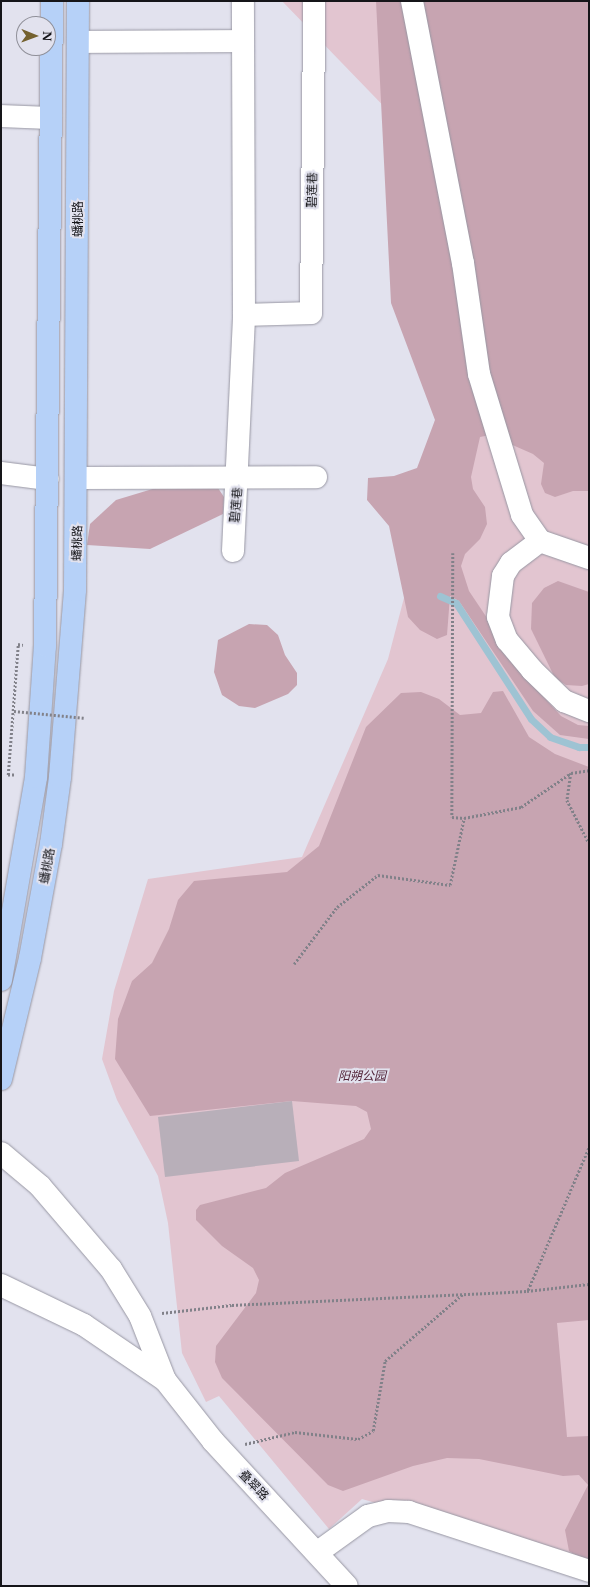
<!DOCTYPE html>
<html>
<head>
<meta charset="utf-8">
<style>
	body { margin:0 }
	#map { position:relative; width:590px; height:1587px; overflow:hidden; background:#e2e2ee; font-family:"Libre Baskerville","Noto Sans SC",serif }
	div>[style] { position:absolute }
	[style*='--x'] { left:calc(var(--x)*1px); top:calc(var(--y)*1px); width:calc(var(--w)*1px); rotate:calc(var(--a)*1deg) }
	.green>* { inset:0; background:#e2c5d0 }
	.forest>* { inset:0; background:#c7a4b1 }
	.stream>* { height:7px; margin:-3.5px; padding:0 3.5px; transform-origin:3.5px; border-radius:3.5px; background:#9ec3d3 }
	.building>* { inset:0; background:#b8afb9 }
	.path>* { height:2.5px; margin-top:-1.25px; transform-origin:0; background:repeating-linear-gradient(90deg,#818189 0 2px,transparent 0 4px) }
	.roads { filter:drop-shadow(0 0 1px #9897a3) drop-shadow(0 0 1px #9897a3) }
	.minor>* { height:22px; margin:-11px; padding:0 11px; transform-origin:11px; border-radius:11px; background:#fff }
	.major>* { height:22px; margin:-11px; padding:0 11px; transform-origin:11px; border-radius:11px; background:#b6d1f8 }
	.path-bridge>* { height:2.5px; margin-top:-1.25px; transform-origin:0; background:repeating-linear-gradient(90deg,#818189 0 2px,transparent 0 4px) }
	span { translate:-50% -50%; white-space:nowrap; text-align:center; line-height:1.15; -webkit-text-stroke:4px #e2e2ee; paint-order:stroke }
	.street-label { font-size:12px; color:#151519 }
	.park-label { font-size:12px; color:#53243a; font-style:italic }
	.frame { position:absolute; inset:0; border:2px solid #151519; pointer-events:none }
	.north { position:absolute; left:16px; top:16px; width:40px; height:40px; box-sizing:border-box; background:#e2e2ee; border:1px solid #909099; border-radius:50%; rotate:91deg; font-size:11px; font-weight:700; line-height:16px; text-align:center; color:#151519 }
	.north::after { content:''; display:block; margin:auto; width:14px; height:18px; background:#74612f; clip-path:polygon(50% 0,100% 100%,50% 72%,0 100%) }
</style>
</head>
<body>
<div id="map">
	<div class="green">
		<div style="clip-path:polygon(282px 1px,589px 1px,589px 1565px,362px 1499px,329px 1529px,219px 1396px,206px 1402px,182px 1353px,168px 1223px,158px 1176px,117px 1100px,102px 1059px,114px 991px,148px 879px,302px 857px,388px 659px,416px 552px,439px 392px,399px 122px)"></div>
	</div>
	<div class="forest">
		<div style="clip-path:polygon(376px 1px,589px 1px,589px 491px,573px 491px,555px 497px,545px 493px,541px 484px,544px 463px,533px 454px,490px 435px,480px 437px,471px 477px,473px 489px,485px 507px,487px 524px,480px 539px,465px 554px,461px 566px,469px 591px,530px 682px,561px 716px,578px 725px,589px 726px,589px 739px,560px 735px,533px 711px,459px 601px,450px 596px,447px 635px,437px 639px,420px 630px,408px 617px,389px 526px,367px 500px,368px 478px,394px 476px,417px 468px,435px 420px,391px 303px)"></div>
		<div style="clip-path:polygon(169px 484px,218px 488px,224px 497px,223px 514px,150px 549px,87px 545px,90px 524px,116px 500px)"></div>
		<div style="clip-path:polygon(558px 581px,589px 592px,589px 684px,582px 686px,566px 685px,555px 678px,531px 629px,532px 603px,544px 588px)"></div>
		<div style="clip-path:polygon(249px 624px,267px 625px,278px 635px,285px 655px,297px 673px,297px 685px,288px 694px,255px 708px,239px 706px,222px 695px,214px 672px,218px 640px)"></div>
		<div style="clip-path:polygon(503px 691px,529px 737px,555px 754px,589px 767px,589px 1320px,557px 1323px,567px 1437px,589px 1436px,589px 1563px,569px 1551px,565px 1530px,588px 1485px,579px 1475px,563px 1476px,479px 1459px,447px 1458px,413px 1466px,343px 1491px,328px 1485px,222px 1378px,215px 1362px,216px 1346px,256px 1293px,259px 1280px,253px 1268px,222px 1246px,196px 1220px,196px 1210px,200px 1205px,266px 1188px,285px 1173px,364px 1139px,371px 1129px,367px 1112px,356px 1106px,292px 1101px,150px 1116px,115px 1059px,118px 1019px,132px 981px,152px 963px,169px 929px,178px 900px,194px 881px,287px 872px,319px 846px,366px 727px,401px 693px,421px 692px,439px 699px,460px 715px,481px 713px,493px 692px)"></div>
	</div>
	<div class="stream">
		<div style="--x:440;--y:596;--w:17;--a:24"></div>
		<div style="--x:456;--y:603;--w:138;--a:57.1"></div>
		<div style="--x:531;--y:719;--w:26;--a:43"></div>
		<div style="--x:550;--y:737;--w:31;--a:19"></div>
		<div style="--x:579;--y:747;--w:10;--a:0"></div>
	</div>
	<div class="building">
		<div style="clip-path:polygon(292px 1101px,299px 1161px,165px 1177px,158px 1117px)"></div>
	</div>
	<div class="path">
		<div style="--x:453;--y:553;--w:264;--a:90.2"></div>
		<div style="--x:452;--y:817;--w:12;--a:5"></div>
		<div style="--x:464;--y:818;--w:58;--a:-10.9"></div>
		<div style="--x:521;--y:807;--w:60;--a:-34.2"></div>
		<div style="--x:571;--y:773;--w:18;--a:-9"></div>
		<div style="--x:571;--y:773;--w:27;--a:98"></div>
		<div style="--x:567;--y:800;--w:48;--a:62.9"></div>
		<div style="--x:14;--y:775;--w:6;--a:180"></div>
		<div style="--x:8;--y:775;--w:131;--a:-85.6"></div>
		<div style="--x:18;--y:644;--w:5;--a:11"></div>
		<div style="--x:294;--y:964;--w:71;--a:-53"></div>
		<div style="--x:337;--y:907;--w:52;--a:-38"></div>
		<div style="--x:378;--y:875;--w:73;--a:7.9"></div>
		<div style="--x:450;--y:885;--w:68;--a:-78.2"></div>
		<div style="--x:528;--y:1290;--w:155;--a:-66.9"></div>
		<div style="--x:162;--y:1313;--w:70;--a:-6.5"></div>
		<div style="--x:232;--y:1305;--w:295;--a:-2.7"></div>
		<div style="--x:527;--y:1291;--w:62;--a:-6.4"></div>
		<div style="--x:245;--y:1444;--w:51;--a:-13.5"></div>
		<div style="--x:295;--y:1432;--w:63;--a:6.3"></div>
		<div style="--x:358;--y:1439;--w:17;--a:-28"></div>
		<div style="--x:373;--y:1431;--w:71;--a:-80.3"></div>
		<div style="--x:385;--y:1361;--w:104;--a:-40.7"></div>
	</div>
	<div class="roads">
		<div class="minor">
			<div style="--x:412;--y:1;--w:267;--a:79"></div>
			<div style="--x:463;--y:263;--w:112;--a:81.8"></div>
			<div style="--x:479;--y:374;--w:147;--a:73"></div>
			<div style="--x:522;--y:515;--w:32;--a:55"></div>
			<div style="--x:540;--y:541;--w:52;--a:19.1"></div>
			<div style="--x:78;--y:42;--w:165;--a:-0.3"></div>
			<div style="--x:1;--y:116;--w:50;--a:2.3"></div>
			<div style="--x:244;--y:315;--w:67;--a:-1.7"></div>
			<div style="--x:311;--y:313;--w:312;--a:-89.4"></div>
			<div style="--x:1;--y:473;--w:47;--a:7.3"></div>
			<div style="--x:78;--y:478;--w:238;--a:-0.2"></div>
			<div style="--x:540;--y:541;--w:36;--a:143"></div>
			<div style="--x:511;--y:563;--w:15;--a:122"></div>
			<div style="--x:503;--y:576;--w:41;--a:97"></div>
			<div style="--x:498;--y:617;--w:25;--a:69"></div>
			<div style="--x:507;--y:640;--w:39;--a:50"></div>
			<div style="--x:532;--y:670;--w:45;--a:44.1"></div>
			<div style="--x:564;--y:701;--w:27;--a:22"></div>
			<div style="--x:233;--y:551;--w:236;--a:-87.3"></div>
			<div style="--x:244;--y:315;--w:314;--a:-90.2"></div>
			<div style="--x:1;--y:1153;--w:51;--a:40.2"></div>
			<div style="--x:40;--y:1186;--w:109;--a:49.5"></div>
			<div style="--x:111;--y:1269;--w:55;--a:58.3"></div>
			<div style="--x:140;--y:1316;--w:69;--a:68.7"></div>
			<div style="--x:1;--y:1285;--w:92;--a:25.7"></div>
			<div style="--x:84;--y:1325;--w:98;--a:34.2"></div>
			<div style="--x:165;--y:1380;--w:78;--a:51.8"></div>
			<div style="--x:213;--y:1441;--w:197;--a:47.3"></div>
			<div style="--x:318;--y:1552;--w:62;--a:-35.8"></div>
			<div style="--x:368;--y:1516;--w:21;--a:-14"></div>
			<div style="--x:388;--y:1511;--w:21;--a:3"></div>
			<div style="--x:409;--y:1512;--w:189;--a:18.1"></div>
		</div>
		<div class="major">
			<div style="--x:1;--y:980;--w:206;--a:-80.2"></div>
			<div style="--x:36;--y:777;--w:131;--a:-86.1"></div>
			<div style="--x:45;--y:646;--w:645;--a:-89.38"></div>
			<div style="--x:1;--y:1079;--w:124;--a:-76.5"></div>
			<div style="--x:30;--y:958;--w:116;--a:-79.6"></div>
			<div style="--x:51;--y:844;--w:68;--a:-82.3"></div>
			<div style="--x:60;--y:777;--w:188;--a:-85.4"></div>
			<div style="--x:75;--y:590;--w:589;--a:-89.71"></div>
		</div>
	</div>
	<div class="path-bridge">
		<div style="--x:14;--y:711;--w:72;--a:5.6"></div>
	</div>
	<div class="street-label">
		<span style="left:312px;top:190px;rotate:-89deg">碧莲巷</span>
		<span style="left:78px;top:219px;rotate:-90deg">蟠桃路</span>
		<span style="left:236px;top:505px;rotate:-85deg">碧莲巷</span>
		<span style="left:77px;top:543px;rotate:-88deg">蟠桃路</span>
		<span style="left:47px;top:866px;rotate:-80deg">蟠桃路</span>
		<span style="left:254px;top:1485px;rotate:46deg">叠翠路</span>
	</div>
	<div class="park-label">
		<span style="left:362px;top:1076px">阳朔公园</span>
	</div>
	<div class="frame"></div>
	<div class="north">N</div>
</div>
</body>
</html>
